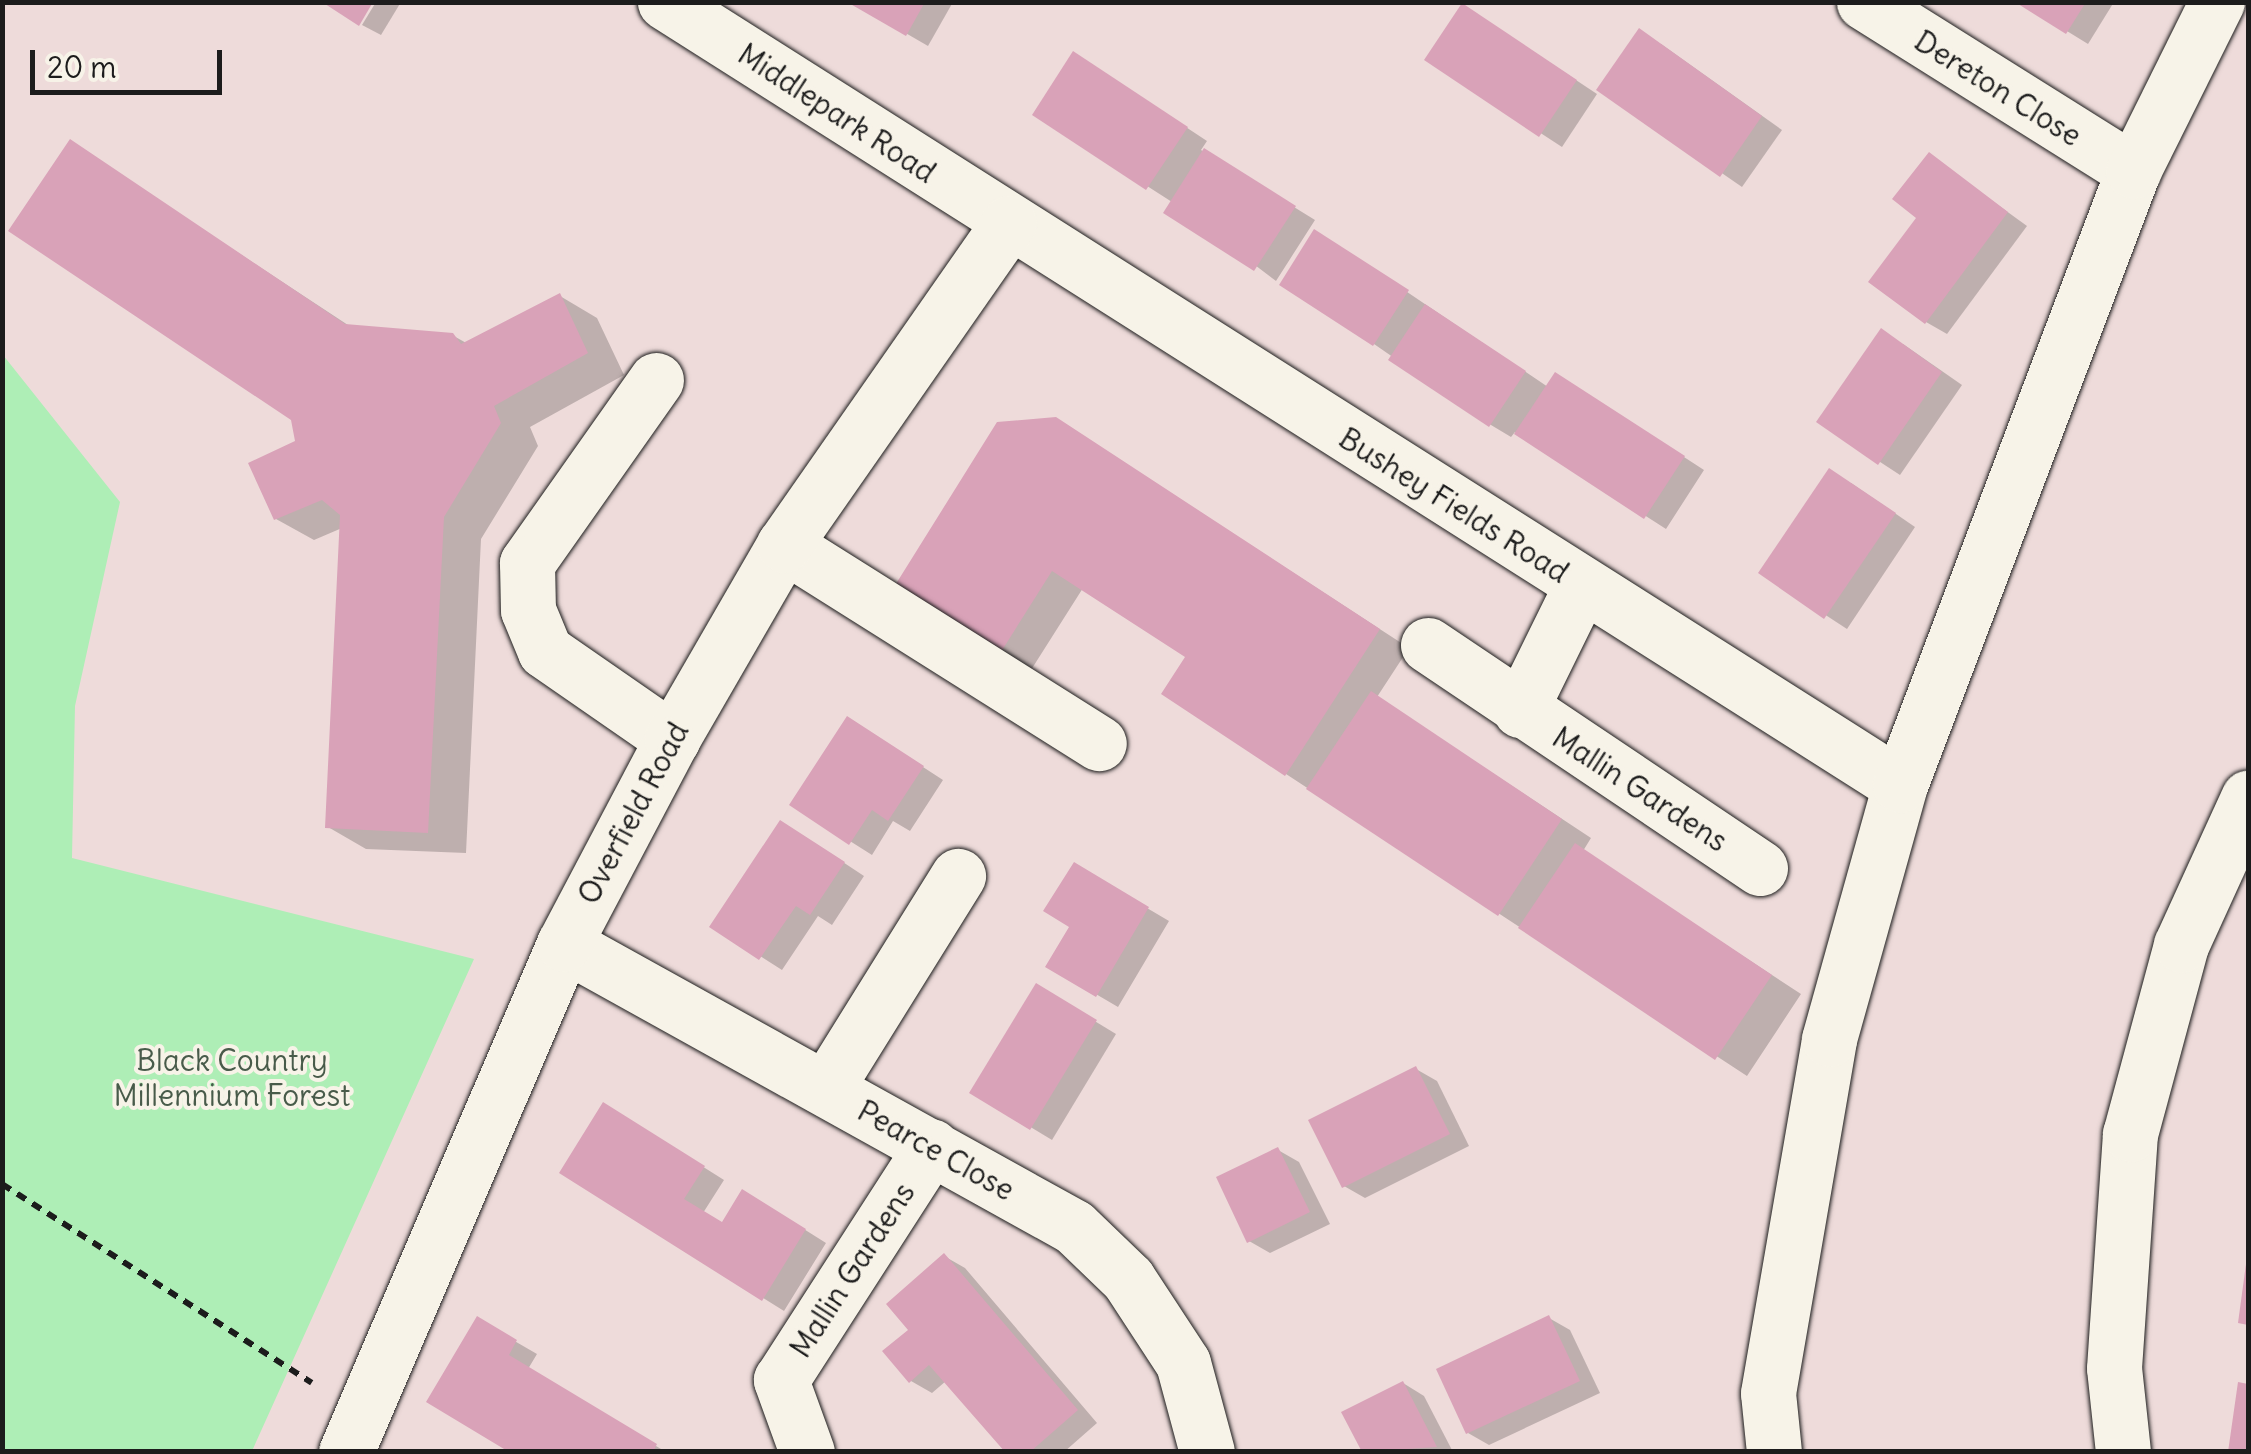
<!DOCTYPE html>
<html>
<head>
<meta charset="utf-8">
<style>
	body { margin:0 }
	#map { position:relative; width:2251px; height:1454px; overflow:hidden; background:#eedbda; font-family:Delius,sans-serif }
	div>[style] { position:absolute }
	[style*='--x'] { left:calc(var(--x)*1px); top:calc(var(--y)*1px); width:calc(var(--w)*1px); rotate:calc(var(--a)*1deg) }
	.green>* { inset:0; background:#aeeeb6 }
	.shadow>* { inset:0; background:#0003 }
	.building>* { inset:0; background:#d9a2b8 }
	.path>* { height:6px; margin-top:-3px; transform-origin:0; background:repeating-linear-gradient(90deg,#1c1c1c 0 10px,transparent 0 18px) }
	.roads { filter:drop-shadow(0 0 2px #1c1c1c) drop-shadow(0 0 2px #1c1c1c) }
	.minor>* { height:55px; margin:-27.5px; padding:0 27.5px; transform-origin:27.5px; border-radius:27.5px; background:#f7f3e8 }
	span { translate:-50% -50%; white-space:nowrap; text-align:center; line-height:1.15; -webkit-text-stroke:8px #f7f3e8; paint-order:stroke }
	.street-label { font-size:30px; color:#1c1c1c }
	.park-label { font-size:30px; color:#485b4a }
	.frame { position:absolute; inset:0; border:5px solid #1c1c1c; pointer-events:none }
	.scale { position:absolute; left:30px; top:50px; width:192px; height:45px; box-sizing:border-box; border:5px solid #1c1c1c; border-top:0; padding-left:12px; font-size:30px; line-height:35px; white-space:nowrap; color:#1c1c1c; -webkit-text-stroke:8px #f7f3e8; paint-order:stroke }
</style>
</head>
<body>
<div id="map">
	<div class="green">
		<div style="clip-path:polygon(3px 355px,120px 502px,75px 706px,72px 858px,474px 959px,252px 1451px,3px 1451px)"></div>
	</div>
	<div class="shadow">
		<div style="clip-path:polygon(376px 2px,401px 2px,381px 35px,362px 25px)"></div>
		<div style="clip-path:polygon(852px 2px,953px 2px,928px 46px)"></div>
		<div style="clip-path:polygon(2020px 2px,2114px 2px,2088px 44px)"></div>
		<div style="clip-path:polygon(1484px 19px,1597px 94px,1562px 147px,1428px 60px)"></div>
		<div style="clip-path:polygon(1661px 44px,1782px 130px,1742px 187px,1600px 89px)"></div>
		<div style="clip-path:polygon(1095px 67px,1207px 141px,1201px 150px,1315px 220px,1276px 281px,1172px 202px,1035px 114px)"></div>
		<div style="clip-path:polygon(71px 143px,351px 327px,452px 335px,468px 344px,560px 296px,597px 318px,624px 375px,530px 427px,538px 446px,481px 539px,466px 853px,366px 849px,328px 827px,342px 528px,314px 540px,276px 519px,298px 442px,293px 418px)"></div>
		<div style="clip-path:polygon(1929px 155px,2027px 226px,1947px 334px,1926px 322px)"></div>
		<div style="clip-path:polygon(1336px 244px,1548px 387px,1576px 387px,1704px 470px,1666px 529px,1515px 432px,1511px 437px,1491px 425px,1374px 344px)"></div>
		<div style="clip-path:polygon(1903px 344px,1962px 385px,1900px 475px,1819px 422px)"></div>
		<div style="clip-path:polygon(1056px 419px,1409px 648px,1377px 697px,1591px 838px,1583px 851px,1801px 994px,1747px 1076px,1286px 774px,1189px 657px,1083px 588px,1031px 670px,1001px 652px)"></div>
		<div style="clip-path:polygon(1851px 483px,1915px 527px,1847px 629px,1761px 573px)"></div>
		<div style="clip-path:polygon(869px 732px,943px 780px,910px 831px,893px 821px,872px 855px,793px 805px)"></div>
		<div style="clip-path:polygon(802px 835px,864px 876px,832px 925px,818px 916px,782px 970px,713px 926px)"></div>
		<div style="clip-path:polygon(1074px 865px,1169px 921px,1118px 1007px,1048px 966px,1072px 926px)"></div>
		<div style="clip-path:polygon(1037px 986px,1116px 1034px,1052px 1140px,973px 1092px)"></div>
		<div style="clip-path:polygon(1416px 1069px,1437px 1081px,1469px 1146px,1365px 1198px,1344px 1186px)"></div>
		<div style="clip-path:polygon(624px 1117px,724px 1180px,703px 1213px,723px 1225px,764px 1204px,826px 1243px,784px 1311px,562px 1172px)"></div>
		<div style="clip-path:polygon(1278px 1150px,1299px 1162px,1330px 1224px,1270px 1253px,1249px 1241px)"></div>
		<div style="clip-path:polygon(944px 1256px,965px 1268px,1097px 1423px,1064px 1452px,1008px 1452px,946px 1381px,932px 1393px,911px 1381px,911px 1330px)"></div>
		<div style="clip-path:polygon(1549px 1318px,1570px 1330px,1600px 1393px,1489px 1445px,1468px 1433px)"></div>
		<div style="clip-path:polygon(478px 1320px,537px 1354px,528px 1369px,666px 1452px,513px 1452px)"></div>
		<div style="clip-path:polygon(1403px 1383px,1424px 1396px,1453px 1452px,1365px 1452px)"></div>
	</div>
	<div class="building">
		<div style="clip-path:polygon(322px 2px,373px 2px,359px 26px)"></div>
		<div style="clip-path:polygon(847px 2px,925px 2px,906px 36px)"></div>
		<div style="clip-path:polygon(2015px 2px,2086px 2px,2066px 34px)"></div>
		<div style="clip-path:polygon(1462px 3px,1577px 80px,1539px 137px,1424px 60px)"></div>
		<div style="clip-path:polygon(1639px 28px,1762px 116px,1720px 177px,1596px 90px)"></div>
		<div style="clip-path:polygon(1073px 51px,1188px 127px,1146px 190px,1032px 115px)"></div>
		<div style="clip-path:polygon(70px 139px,345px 324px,453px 333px,461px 344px,560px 293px,588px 353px,494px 406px,501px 423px,444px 517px,428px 833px,325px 828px,340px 515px,322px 500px,274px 520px,248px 463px,295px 441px,291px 420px,8px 231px)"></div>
		<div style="clip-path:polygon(1204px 148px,1296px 206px,1254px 271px,1163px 213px)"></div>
		<div style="clip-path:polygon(1929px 152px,2008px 212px,1925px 324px,1868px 282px,1916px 218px,1892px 199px)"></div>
		<div style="clip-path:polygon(1314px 229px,1409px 290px,1373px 346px,1279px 285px)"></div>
		<div style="clip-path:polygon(1425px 304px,1526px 371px,1489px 427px,1388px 360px)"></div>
		<div style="clip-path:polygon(1881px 328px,1942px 372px,1878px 465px,1816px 422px)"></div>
		<div style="clip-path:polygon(1555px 372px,1685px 456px,1644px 519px,1514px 434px)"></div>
		<div style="clip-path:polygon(1056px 417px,1380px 629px,1285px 776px,1161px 694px,1185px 657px,1052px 571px,999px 655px,894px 587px,997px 422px)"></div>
		<div style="clip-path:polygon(1829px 468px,1896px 513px,1824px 619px,1758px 573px)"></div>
		<div style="clip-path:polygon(1371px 691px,1562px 819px,1498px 916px,1306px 789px)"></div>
		<div style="clip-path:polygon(847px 716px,924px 766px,888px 821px,872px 810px,849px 845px,789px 805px)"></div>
		<div style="clip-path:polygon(780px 820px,845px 862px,810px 915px,796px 906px,759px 960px,709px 927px)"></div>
		<div style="clip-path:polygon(1575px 843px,1772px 975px,1715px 1060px,1518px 928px)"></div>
		<div style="clip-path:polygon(1074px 862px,1149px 907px,1096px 997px,1045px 967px,1069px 927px,1043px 911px)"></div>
		<div style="clip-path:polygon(1036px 983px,1097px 1020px,1030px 1130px,969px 1093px)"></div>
		<div style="clip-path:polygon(1416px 1066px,1450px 1134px,1342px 1188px,1308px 1120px)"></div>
		<div style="clip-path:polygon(603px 1102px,705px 1166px,684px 1199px,722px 1222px,742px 1189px,806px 1229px,762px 1301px,559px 1173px)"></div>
		<div style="clip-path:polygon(1278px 1147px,1310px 1212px,1247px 1243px,1216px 1177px)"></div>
		<div style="clip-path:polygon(944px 1253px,1078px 1410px,1030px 1452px,1005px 1452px,929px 1365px,909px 1383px,882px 1351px,908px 1330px,886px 1304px)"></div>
		<div style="clip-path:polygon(2246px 1264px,2248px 1264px,2248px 1325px,2238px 1323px)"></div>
		<div style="clip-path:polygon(1549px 1315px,1580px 1381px,1466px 1434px,1436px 1369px)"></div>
		<div style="clip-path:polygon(477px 1316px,517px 1340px,509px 1355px,657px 1444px,653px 1452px,509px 1452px,426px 1402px)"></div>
		<div style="clip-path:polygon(1403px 1381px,1437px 1447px,1362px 1452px,1341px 1412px)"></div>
		<div style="clip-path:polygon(2238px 1382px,2248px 1384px,2248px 1452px,2228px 1452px)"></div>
	</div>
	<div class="path">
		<div style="--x:2;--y:1184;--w:368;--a:32.7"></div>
	</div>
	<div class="roads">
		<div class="minor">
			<div style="--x:665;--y:2;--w:1462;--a:32.38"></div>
			<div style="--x:1864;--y:2;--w:318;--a:32.1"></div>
			<div style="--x:656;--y:380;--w:224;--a:125.2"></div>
			<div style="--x:527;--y:563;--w:47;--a:88.8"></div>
			<div style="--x:528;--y:610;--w:44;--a:67.5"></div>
			<div style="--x:545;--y:651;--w:155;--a:34.7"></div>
			<div style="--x:784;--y:545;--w:372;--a:32.2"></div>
			<div style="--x:1428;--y:645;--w:400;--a:33.9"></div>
			<div style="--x:1520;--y:710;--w:138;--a:-63.8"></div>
			<div style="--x:564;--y:944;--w:583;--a:29.03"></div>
			<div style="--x:1074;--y:1227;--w:75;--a:43.9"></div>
			<div style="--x:1128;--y:1279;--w:100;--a:56.8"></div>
			<div style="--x:1183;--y:1363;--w:92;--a:74.9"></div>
			<div style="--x:826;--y:1088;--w:250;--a:-58.1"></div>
			<div style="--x:346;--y:1452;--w:553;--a:-66.77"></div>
			<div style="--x:564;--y:944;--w:232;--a:-62.2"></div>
			<div style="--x:672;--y:739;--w:224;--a:-60"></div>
			<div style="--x:784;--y:545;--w:393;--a:-55.1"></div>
			<div style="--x:807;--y:1452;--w:77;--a:-109.9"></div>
			<div style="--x:781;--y:1380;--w:278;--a:-57.2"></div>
			<div style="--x:1774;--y:1452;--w:59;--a:-95.8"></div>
			<div style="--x:1768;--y:1393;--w:359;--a:-80.2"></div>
			<div style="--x:1829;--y:1039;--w:264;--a:-74.4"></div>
			<div style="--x:1900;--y:785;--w:657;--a:-69.22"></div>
			<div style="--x:2133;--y:171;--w:189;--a:-63.6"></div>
			<div style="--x:2123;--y:1452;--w:84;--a:-96.1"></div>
			<div style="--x:2114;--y:1368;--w:235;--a:-86.1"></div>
			<div style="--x:2130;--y:1134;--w:196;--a:-74.9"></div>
			<div style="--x:2181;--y:945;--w:162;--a:-65.5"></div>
		</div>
	</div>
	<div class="street-label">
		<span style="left:1998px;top:88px;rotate:32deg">Dereton Close</span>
		<span style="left:837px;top:113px;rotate:33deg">Middlepark Road</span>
		<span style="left:1454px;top:505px;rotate:32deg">Bushey Fields Road</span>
		<span style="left:1640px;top:789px;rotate:33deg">Mallin Gardens</span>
		<span style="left:633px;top:813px;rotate:-62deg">Overfield Road</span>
		<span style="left:936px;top:1150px;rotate:29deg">Pearce Close</span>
		<span style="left:852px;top:1270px;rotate:-57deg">Mallin Gardens</span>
	</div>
	<div class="park-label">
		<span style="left:232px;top:1077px">Black Country<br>Millennium Forest</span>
	</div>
	<div class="frame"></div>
	<div class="scale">20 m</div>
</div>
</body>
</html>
